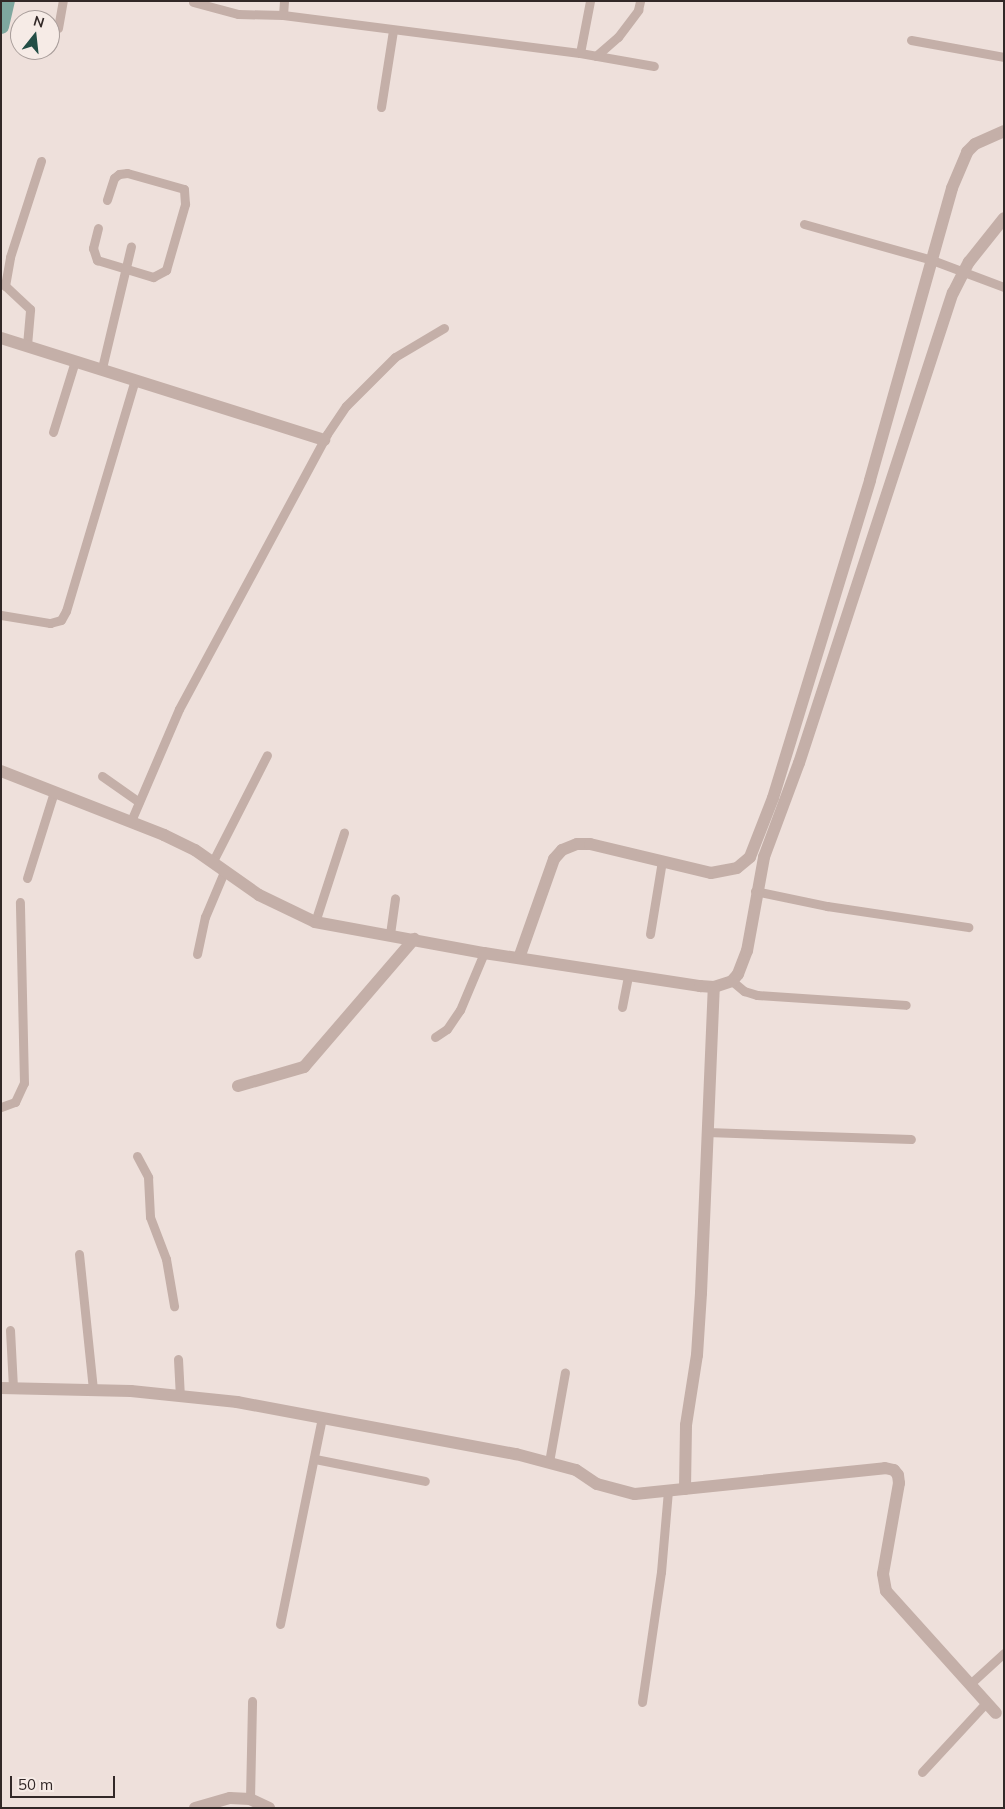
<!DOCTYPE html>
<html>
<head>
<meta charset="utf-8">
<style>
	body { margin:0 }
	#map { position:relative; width:1005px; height:1809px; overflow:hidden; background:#eee0db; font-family:Mulish,sans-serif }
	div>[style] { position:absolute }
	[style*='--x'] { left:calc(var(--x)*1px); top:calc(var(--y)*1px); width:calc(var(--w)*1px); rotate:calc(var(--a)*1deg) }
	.canal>* { height:15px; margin:-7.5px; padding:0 7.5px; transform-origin:7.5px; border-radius:7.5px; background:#7ea79f }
	.service>* { height:9px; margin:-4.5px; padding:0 4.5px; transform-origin:4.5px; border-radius:4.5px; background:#c4afa8 }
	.minor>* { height:12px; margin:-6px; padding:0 6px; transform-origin:6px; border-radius:6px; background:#c4afa8 }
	span { translate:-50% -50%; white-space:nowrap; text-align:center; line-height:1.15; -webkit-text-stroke:5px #f6ebe6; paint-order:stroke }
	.frame { position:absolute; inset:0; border:2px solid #322827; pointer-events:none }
	.north { position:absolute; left:10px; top:10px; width:50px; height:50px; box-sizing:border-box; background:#f6ebe6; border:1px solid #a89d9a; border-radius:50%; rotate:16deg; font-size:14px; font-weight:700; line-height:20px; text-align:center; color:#322827 }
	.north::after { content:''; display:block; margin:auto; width:18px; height:22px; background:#234e46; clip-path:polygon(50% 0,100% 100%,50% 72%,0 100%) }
	.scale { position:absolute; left:10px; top:1776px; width:105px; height:22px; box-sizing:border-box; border:2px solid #322827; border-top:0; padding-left:6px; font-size:15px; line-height:18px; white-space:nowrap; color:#322827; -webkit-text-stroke:4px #f6ebe6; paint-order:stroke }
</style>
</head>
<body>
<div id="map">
	<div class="canal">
		<div style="--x:1;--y:26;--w:26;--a:-77"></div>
	</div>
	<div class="service">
		<div style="--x:284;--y:1;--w:14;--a:94"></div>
		<div style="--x:283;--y:15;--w:299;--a:7.3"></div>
		<div style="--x:580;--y:53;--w:75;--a:10"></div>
		<div style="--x:193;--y:2;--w:47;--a:14.9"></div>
		<div style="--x:238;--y:14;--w:45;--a:1.3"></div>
		<div style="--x:58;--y:28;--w:27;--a:-80"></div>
		<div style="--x:911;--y:40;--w:95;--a:10.4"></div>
		<div style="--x:580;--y:53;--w:53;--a:-79.1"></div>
		<div style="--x:596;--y:56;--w:29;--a:-41"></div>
		<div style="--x:618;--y:37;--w:34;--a:-53"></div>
		<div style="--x:638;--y:10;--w:9;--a:-77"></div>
		<div style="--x:381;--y:107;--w:78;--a:-81.1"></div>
		<div style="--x:804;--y:224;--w:133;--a:15.7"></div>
		<div style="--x:932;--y:260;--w:77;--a:20.6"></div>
		<div style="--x:98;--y:228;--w:21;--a:104"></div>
		<div style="--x:93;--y:248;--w:13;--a:72"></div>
		<div style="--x:97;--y:260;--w:59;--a:16.9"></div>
		<div style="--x:153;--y:277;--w:15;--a:-28"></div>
		<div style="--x:166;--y:270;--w:69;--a:-73.9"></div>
		<div style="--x:185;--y:204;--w:15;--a:-94"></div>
		<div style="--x:184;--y:189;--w:59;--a:-164.3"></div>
		<div style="--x:127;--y:173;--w:8;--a:173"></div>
		<div style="--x:119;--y:174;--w:6;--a:141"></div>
		<div style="--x:114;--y:178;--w:23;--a:108"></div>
		<div style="--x:27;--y:345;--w:36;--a:-85"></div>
		<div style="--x:30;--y:309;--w:34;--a:-137"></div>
		<div style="--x:5;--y:286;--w:29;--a:-80"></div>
		<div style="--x:10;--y:257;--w:101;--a:-72.1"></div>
		<div style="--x:102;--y:368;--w:125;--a:-76.6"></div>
		<div style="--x:53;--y:432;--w:74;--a:-72.8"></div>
		<div style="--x:1;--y:615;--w:50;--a:9.3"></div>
		<div style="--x:50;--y:623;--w:11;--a:-15"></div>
		<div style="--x:61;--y:620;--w:10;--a:-61"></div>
		<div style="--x:66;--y:611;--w:242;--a:-73.4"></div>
		<div style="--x:102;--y:776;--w:45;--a:35.1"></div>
		<div style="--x:131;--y:821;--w:122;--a:-66.8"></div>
		<div style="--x:179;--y:709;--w:312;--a:-61.7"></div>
		<div style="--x:327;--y:434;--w:34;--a:-56"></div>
		<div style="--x:346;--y:406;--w:69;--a:-45"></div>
		<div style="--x:395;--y:357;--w:57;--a:-30.6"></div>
		<div style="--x:212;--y:863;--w:121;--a:-63"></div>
		<div style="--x:27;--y:878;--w:90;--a:-72.6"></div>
		<div style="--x:755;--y:891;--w:74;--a:11.8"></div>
		<div style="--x:827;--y:906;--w:143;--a:8.5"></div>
		<div style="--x:315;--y:922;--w:94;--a:-72"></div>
		<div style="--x:390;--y:934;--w:36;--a:-82"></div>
		<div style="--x:650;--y:934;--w:74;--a:-80.7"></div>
		<div style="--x:197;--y:954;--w:38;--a:-78"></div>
		<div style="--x:205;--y:917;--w:49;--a:-67.1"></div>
		<div style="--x:732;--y:981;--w:16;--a:40"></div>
		<div style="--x:744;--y:991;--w:14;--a:17"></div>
		<div style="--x:757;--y:995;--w:149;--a:3.8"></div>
		<div style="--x:622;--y:1007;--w:33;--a:-79"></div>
		<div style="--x:435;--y:1037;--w:14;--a:-34"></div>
		<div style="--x:447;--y:1029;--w:23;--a:-56"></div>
		<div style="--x:460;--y:1010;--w:62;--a:-67.2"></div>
		<div style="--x:1;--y:1107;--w:15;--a:-20"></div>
		<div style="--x:15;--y:1102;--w:21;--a:-65"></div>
		<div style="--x:24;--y:1083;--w:181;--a:-91.3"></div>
		<div style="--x:707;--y:1132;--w:204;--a:2"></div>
		<div style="--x:137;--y:1156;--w:24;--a:62"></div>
		<div style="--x:148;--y:1177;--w:40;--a:87.1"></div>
		<div style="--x:150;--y:1217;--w:45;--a:69.1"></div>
		<div style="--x:166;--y:1259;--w:48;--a:80.3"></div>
		<div style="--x:79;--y:1254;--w:137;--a:84.1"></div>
		<div style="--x:10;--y:1330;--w:58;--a:87"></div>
		<div style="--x:178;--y:1359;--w:36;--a:87"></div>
		<div style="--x:315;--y:1459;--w:112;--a:11.3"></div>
		<div style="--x:549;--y:1462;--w:91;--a:-79.9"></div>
		<div style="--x:280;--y:1624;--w:211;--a:-78.5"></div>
		<div style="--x:970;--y:1684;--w:46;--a:-42.4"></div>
		<div style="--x:642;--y:1702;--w:131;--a:-81.7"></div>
		<div style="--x:661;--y:1572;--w:82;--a:-85.1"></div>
		<div style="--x:922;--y:1772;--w:94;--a:-47.2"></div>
		<div style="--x:250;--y:1799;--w:98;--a:-88.8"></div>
	</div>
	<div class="minor">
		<div style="--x:1;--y:338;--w:339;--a:17.5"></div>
		<div style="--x:1;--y:771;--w:175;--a:21.4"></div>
		<div style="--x:164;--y:835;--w:34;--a:26"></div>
		<div style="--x:195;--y:850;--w:78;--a:35.1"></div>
		<div style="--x:259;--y:895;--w:62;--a:25.7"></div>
		<div style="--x:315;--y:922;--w:172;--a:10.4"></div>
		<div style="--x:484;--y:953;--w:219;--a:8.7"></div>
		<div style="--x:700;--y:986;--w:14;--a:4"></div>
		<div style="--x:714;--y:987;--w:19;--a:-18"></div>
		<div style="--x:732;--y:981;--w:9;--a:-49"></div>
		<div style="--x:738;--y:974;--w:25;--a:-69"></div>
		<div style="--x:747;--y:951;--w:96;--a:-79.7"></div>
		<div style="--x:764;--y:857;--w:100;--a:-69.6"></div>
		<div style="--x:799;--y:763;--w:495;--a:-71.9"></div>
		<div style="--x:953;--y:293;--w:35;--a:-63"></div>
		<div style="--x:969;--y:262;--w:56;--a:-51.5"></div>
		<div style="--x:519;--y:958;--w:105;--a:-70.5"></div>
		<div style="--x:554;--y:859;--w:12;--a:-48"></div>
		<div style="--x:562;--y:850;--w:16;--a:-22"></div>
		<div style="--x:577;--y:844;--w:13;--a:0"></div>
		<div style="--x:590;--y:844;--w:124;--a:13.5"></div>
		<div style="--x:711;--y:873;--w:26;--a:-11"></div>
		<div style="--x:737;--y:868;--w:17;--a:-40"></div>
		<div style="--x:750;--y:857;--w:63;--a:-68.7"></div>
		<div style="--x:773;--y:798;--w:332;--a:-73"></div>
		<div style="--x:870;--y:480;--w:303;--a:-74.3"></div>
		<div style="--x:952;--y:188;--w:39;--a:-67"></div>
		<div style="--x:967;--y:152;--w:11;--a:-45"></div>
		<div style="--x:975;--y:144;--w:32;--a:-24"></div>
		<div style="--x:238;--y:1086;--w:69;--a:-16.1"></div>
		<div style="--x:304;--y:1067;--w:169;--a:-49.3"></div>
		<div style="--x:1;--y:1388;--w:130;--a:1.3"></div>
		<div style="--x:131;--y:1391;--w:107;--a:5.9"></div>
		<div style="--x:237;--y:1402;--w:284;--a:10.6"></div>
		<div style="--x:516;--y:1454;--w:62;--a:14.9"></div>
		<div style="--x:576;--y:1470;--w:25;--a:34"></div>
		<div style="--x:597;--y:1484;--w:39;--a:15"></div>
		<div style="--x:635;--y:1494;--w:251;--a:-5.9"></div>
		<div style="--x:885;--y:1468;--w:9;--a:13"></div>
		<div style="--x:894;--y:1470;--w:6;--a:51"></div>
		<div style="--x:898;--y:1475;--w:8;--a:83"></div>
		<div style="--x:899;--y:1483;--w:92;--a:100"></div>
		<div style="--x:883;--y:1574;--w:17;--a:80"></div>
		<div style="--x:886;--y:1591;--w:164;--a:48"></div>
		<div style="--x:685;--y:1489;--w:64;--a:-89.1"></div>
		<div style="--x:686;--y:1425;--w:71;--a:-81.1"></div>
		<div style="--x:697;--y:1355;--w:62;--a:-86.3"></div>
		<div style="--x:701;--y:1293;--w:306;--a:-87.6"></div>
		<div style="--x:195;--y:1808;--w:36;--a:-16"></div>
		<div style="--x:230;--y:1798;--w:20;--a:3"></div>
		<div style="--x:250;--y:1799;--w:21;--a:25"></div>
	</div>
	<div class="frame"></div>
	<div class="north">N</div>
	<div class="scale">50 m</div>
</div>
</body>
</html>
